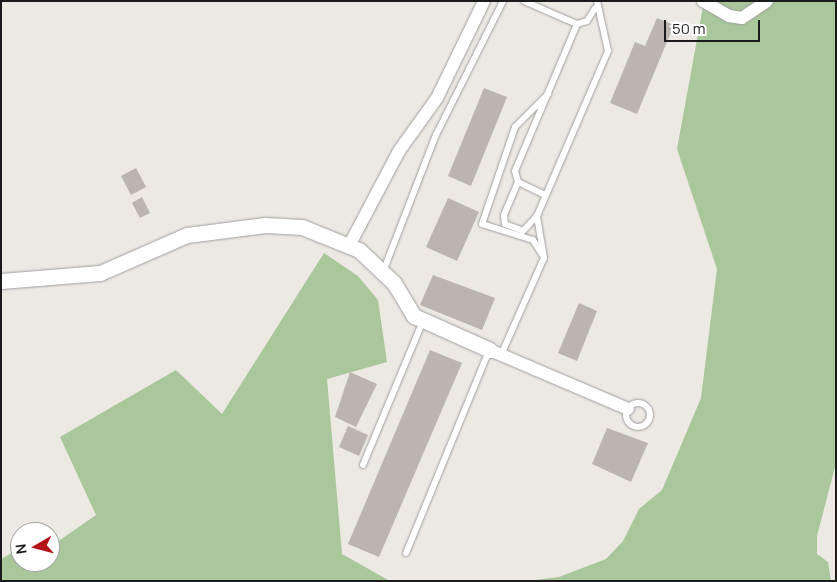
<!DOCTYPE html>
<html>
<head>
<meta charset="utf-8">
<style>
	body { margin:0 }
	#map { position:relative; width:837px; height:582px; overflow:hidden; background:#ece8e2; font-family:Manrope,sans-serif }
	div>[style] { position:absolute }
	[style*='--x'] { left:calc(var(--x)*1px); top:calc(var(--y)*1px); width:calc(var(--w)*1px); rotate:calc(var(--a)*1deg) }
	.forest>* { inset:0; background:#a9c79b }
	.building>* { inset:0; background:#bcb4af }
	.roads { filter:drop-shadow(0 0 1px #9f9f9f) drop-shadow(0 0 1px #9f9f9f) }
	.service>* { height:6px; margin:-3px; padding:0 3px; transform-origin:3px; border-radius:3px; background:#fff }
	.service>.ring { margin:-3px; padding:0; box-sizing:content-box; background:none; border:6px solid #fff; border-radius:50% }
	.minor>* { height:12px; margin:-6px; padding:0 6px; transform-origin:6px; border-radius:6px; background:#fff }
	.tertiary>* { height:15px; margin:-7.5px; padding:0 7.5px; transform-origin:7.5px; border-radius:7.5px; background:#fff }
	span { translate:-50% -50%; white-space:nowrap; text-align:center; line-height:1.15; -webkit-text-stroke:4.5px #fff; paint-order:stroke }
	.frame { position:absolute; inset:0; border:2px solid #1b1b1b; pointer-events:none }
	.north { position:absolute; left:10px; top:522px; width:50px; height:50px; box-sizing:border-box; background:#fff; border:1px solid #a4a4a4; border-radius:50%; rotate:262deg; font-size:14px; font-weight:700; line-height:20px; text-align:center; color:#1b1b1b }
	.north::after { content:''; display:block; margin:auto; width:18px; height:22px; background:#b31419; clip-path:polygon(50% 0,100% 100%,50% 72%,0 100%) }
	.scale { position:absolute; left:664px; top:20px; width:96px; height:22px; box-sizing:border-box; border:2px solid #1b1b1b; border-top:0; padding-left:6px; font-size:15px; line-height:18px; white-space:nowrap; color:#1b1b1b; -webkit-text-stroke:4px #fff; paint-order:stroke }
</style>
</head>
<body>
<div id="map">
	<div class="forest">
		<div style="clip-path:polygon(704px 1px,836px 1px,836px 463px,817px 536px,817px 554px,828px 562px,831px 581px,527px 581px,559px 577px,606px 559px,623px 541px,639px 509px,662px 490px,701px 398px,717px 269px,677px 149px)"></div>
		<div style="clip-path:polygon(324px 253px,358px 276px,378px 300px,387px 362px,327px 379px,342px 554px,390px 581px,1px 581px,1px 559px,20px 548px,20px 562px,50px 562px,50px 547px,96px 515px,60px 437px,176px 370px,222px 414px)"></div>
	</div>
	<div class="building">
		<div style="clip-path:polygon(657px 18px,674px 25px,637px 114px,610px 103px,635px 42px,645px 46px)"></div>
		<div style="clip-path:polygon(484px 88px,507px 97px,471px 186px,448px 176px)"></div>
		<div style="clip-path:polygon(136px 168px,146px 187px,131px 195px,121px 176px)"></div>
		<div style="clip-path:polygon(142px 197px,150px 213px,140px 218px,132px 203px)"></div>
		<div style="clip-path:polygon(448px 198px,479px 212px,457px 261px,426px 247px)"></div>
		<div style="clip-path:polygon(433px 275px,495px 298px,482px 330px,420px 305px)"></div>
		<div style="clip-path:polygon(579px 303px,597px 311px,577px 361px,558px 353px)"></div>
		<div style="clip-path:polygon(430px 350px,462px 363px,379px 557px,348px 544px)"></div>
		<div style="clip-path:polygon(350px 372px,377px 384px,356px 427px,335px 417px)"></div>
		<div style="clip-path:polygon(348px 426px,368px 435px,359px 456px,339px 447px)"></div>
		<div style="clip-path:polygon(607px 428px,648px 443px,631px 482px,592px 464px)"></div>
	</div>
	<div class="roads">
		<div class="service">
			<div style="--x:524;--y:1;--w:58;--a:23.5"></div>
			<div style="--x:577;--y:24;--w:10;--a:-17"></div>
			<div style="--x:587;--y:21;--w:15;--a:-58"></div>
			<div style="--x:518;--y:182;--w:36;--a:113"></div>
			<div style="--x:504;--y:215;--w:9;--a:84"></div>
			<div style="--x:505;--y:224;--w:19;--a:21"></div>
			<div style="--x:523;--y:231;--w:21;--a:-47"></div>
			<div style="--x:545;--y:195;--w:30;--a:-154"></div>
			<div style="--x:518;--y:182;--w:11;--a:-105"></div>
			<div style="--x:515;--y:171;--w:160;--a:-67.1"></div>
			<div style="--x:542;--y:254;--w:17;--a:-123"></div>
			<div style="--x:533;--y:240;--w:53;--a:-162.6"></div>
			<div style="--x:482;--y:224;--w:102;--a:-71.2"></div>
			<div style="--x:515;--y:127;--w:47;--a:-45"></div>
			<div style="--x:383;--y:272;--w:147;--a:-68.9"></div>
			<div style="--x:436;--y:135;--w:150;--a:-63.4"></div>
			<div style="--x:501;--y:355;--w:106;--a:-66.1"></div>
			<div style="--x:544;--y:258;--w:43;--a:-99.5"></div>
			<div style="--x:537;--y:216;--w:180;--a:-66.7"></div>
			<div style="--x:608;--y:51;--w:51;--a:-102.4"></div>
			<div class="ring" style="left:626px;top:403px;width:18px;height:18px"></div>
			<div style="--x:363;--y:465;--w:156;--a:-67.4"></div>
			<div style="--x:406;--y:553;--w:218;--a:-67.7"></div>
		</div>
		<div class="minor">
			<div style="--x:703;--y:1;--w:30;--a:30"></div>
			<div style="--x:729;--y:16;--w:13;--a:9"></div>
			<div style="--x:742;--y:18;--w:30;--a:-34"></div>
			<div style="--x:350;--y:244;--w:105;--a:-62.2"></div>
			<div style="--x:399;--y:151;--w:65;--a:-54.4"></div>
			<div style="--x:437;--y:98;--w:108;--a:-64.1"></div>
			<div style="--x:490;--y:350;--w:150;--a:23.1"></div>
		</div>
		<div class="tertiary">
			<div style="--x:1;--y:281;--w:99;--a:-4.6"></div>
			<div style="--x:100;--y:273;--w:95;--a:-23.6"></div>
			<div style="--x:187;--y:235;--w:79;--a:-7.3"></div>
			<div style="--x:265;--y:225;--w:37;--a:3"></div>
			<div style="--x:302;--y:227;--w:61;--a:22"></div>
			<div style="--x:359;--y:250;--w:48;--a:43.3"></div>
			<div style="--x:394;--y:283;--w:39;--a:59"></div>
			<div style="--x:414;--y:316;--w:83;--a:24.1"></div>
		</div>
	</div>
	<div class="frame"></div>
	<div class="north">N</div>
	<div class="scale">50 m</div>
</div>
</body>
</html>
